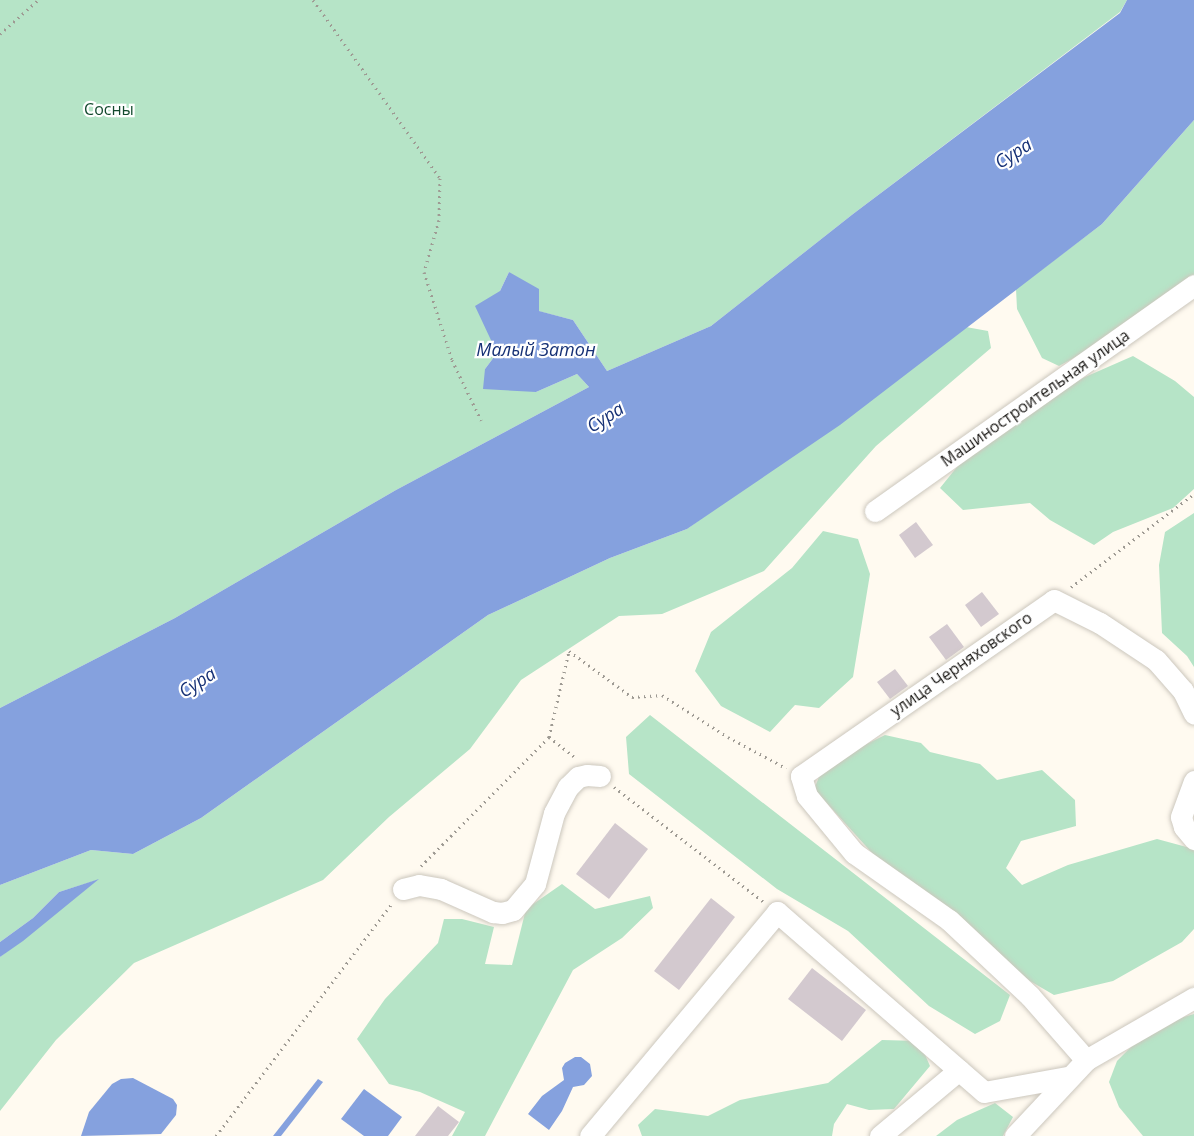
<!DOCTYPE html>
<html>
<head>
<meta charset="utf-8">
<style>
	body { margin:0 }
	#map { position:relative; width:1194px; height:1136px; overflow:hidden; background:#fffaf0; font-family:"Open Sans",sans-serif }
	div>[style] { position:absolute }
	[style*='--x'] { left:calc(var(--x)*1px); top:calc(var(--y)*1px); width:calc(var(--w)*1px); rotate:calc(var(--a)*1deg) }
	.green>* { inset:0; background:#b6e4c7 }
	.water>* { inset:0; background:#85a1de }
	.building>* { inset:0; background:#d3c9cf }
	.path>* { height:3px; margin-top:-1.5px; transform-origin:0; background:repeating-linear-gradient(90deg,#9e9a93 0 1.5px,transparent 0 6px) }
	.roads { filter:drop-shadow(0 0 2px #ccc7bd) drop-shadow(0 0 2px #ccc7bd) }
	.minor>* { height:21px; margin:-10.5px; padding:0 10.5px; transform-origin:10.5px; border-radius:10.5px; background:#fff }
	span { translate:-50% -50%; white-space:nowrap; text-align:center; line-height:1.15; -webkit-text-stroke:4.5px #fff; paint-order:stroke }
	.park-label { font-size:16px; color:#134a2e }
	.street-label { font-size:16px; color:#1a1815 }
	.water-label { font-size:18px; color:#153075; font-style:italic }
</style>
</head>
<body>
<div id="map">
	<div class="green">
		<div style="clip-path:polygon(0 0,1127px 0,1120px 12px,853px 214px,711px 326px,607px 371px,573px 320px,538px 311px,509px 272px,500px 291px,497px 353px,485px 369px,536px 392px,577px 374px,589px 387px,396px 490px,175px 618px,0 708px)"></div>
		<div style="clip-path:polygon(1194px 120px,1194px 280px,1140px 322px,1059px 366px,1042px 358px,1017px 309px,1016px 289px,1102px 224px)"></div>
		<div style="clip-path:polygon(966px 327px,988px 331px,991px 348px,876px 446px,764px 571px,662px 614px,619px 616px,521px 680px,470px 749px,389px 817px,323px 880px,134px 963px,56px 1040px,0 1111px,0 957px,97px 880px,59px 892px,33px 918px,0 942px,0 885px,91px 850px,133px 854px,201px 818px,488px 615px,610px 558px,687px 529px)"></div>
		<div style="clip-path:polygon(1133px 356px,1175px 381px,1194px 397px,1194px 489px,1173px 508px,1113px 532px,1094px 545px,1050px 520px,1030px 503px,963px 510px,940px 488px,965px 457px,1069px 384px)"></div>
		<div style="clip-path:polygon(1194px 513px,1194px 667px,1187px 656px,1162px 633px,1159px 565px,1165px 532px)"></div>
		<div style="clip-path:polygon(823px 531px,858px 539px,870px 574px,853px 677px,819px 708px,795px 705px,770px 732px,721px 706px,695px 671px,711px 632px,792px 568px)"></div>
		<div style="clip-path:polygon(650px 715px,1010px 995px,1000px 1021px,975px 1034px,929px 1006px,848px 931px,777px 889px,629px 774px,626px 737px)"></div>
		<div style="clip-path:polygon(885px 735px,921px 743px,930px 752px,980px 764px,997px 780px,1042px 770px,1075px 800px,1076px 826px,1021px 841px,1006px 868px,1022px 885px,1068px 865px,1157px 839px,1194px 849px,1194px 929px,1182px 942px,1113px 981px,1054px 995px,1030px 981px,893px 876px,814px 789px,824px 765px)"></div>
		<div style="clip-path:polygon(562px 884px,595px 909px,650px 896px,653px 908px,622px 938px,573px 970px,485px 1136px,452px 1136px,465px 1112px,420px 1092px,389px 1084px,357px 1039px,385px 999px,438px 943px,444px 919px,462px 919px,494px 927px,485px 964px,512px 965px,526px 909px)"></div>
		<div style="clip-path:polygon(1194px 1014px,1194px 1136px,1143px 1136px,1119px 1107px,1109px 1082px,1117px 1061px,1133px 1045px,1170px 1021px)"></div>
		<div style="clip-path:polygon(882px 1040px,919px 1041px,930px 1066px,894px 1109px,869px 1110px,847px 1104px,834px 1124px,832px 1136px,642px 1136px,638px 1125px,655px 1109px,708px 1116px,740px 1100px,828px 1083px)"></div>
		<div style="clip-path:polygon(995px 1103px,1013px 1117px,1003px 1136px,936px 1136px,957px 1120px)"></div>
	</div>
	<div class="water">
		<div style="clip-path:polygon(1127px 0,1194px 0,1194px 120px,1102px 224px,840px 425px,687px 529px,610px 558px,488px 615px,201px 818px,133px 854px,91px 850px,0 885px,0 708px,175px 618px,396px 490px,589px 387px,577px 374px,536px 392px,483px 389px,485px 369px,497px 353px,475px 306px,500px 291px,509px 272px,539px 289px,539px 311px,573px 320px,607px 371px,711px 326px,853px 214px,1120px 13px)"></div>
		<div style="clip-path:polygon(99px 879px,23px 941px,0 957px,0 942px,33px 918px,59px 892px)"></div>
		<div style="clip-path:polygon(575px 1057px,581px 1057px,590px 1064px,592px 1076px,584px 1085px,573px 1087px,562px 1111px,549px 1130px,528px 1114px,542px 1096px,564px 1080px,562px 1068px,565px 1063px)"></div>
		<div style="clip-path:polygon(133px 1078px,173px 1099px,177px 1105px,176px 1115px,161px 1134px,81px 1136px,89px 1112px,112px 1084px,121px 1079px)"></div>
		<div style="clip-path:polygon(318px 1079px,323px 1082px,281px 1136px,273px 1136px)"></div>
		<div style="clip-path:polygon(364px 1089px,402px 1117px,388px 1136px,364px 1136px,341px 1119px)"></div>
	</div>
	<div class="building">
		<div style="clip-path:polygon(916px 522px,933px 545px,915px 558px,899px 535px)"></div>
		<div style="clip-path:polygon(982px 592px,999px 614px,981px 627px,965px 605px)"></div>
		<div style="clip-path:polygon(947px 624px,964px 647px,946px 660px,929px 637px)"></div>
		<div style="clip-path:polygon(895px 669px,908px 686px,890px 699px,877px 682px)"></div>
		<div style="clip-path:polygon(615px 823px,648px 849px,609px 899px,576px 874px)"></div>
		<div style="clip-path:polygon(711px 898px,735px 917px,679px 990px,654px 971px)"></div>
		<div style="clip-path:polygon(812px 968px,866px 1010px,842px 1041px,788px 999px)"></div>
		<div style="clip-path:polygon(438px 1106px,459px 1122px,448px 1136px,415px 1136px)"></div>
	</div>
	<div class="path">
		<div style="--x:313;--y:0;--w:219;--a:54.5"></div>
		<div style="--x:440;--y:178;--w:42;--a:91.4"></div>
		<div style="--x:439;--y:220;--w:54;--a:106.1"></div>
		<div style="--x:424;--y:272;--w:92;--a:72.3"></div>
		<div style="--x:452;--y:360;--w:67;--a:64.2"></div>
		<div style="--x:0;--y:34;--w:51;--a:-41.8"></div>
		<div style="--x:1071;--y:587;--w:154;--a:-37.1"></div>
		<div style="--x:549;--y:737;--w:88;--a:-76.9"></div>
		<div style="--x:569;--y:651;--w:78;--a:36.1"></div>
		<div style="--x:632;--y:697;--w:30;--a:-4"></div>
		<div style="--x:662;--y:695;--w:78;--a:32.5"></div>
		<div style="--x:728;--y:737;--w:66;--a:28.1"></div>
		<div style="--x:614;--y:787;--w:189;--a:37.5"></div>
		<div style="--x:421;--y:866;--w:182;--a:-45.2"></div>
		<div style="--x:549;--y:737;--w:34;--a:38"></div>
		<div style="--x:216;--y:1136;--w:293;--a:-52.9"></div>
	</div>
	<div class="roads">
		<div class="minor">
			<div style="--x:875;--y:511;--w:391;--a:-35.3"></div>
			<div style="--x:1194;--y:781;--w:38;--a:110"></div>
			<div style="--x:1181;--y:817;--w:10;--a:73"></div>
			<div style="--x:1184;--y:827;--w:16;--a:50"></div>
			<div style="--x:403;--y:889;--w:16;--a:-14"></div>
			<div style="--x:419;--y:885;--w:22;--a:10"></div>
			<div style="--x:441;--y:889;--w:57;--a:23.9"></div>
			<div style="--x:493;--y:912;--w:9;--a:6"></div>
			<div style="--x:502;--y:913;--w:11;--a:-15"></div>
			<div style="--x:513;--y:910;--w:34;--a:-50"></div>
			<div style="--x:535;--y:884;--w:73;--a:-75"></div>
			<div style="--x:554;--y:813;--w:30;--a:-62"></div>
			<div style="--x:568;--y:787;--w:14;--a:-45"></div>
			<div style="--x:578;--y:777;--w:9;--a:-13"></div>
			<div style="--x:587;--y:775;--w:13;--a:4"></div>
			<div style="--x:1086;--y:1060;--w:85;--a:-131.2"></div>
			<div style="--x:1030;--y:996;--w:111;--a:-136.8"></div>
			<div style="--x:949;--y:920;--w:116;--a:-144.8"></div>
			<div style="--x:854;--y:853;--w:74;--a:-129.5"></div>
			<div style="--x:807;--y:796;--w:21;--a:-107"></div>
			<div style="--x:801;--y:776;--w:308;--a:-34.8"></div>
			<div style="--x:1054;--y:600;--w:51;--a:26.6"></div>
			<div style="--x:1100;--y:623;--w:67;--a:33.5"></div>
			<div style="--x:1156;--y:660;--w:41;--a:48.9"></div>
			<div style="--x:1183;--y:691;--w:25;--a:64"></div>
			<div style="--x:590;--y:1136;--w:292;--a:-50.1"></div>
			<div style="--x:777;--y:912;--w:274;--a:41"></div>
			<div style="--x:984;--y:1092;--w:84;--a:-10.2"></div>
			<div style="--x:880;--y:1136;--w:103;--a:-39.9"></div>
			<div style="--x:1015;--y:1136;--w:104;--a:-46.9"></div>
			<div style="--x:1086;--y:1060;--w:125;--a:-29.9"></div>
		</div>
	</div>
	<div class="park-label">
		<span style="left:109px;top:109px">Сосны</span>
	</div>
	<div class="street-label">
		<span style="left:1035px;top:398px;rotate:-35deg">Машиностроительная улица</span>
		<span style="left:961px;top:664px;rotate:-35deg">улица Черняховского</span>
	</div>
	<div class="water-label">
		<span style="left:1013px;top:153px;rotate:-33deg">Сура</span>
		<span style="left:536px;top:349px">Малый Затон</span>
		<span style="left:605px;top:417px;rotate:-33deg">Сура</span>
		<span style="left:197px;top:682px;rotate:-33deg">Сура</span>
	</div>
</div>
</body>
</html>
